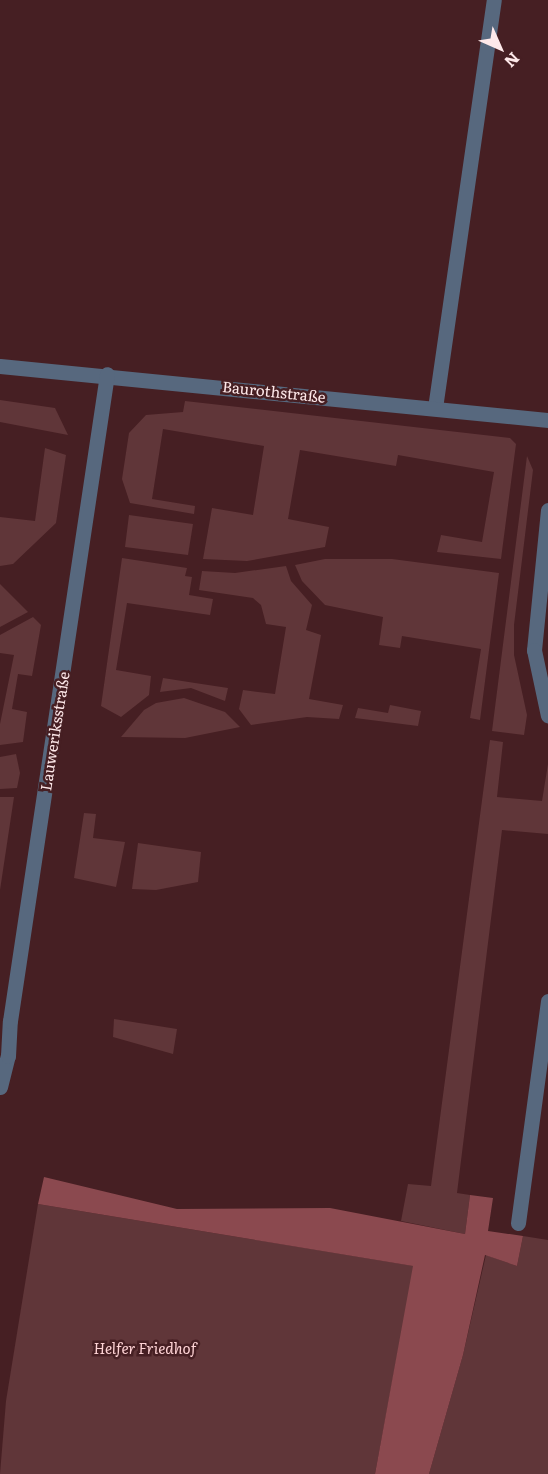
<!DOCTYPE html>
<html>
<head>
<meta charset="utf-8">
<style>
	body { margin:0 }
	#map { position:relative; width:548px; height:1474px; overflow:hidden; background:#461f23; font-family:Literata,serif }
	div>[style] { position:absolute }
	[style*='--x'] { left:calc(var(--x)*1px); top:calc(var(--y)*1px); width:calc(var(--w)*1px); rotate:calc(var(--a)*1deg) }
	.green>* { inset:0; background:#603639 }
	.forest>* { inset:0; background:#8b494f }
	.lane>* { height:15px; margin:-7.5px; padding:0 7.5px; transform-origin:7.5px; border-radius:7.5px; background:#57687e }
	.street>* { height:15px; margin:-7.5px; padding:0 7.5px; transform-origin:7.5px; border-radius:7.5px; background:#57687e }
	span { translate:-50% -50%; white-space:nowrap; text-align:center; line-height:1.15; -webkit-text-stroke:5px #461f23; paint-order:stroke }
	.street-label { font-size:15px; color:#fee9ea }
	.park-label { font-size:15px; color:#ffd4d6; font-style:italic }
	.north { position:absolute; left:470px; top:18px; width:60px; height:60px; -webkit-text-stroke:4px #461f23; paint-order:stroke; rotate:135deg; font-size:16px; font-weight:700; line-height:24px; text-align:center; color:#fee9ea }
	.north::after { content:''; display:block; margin:auto; width:21px; height:27px; background:#fee9ea; clip-path:polygon(50% 0,100% 100%,50% 72%,0 100%) }
</style>
</head>
<body>
<div id="map">
	<div class="green">
		<div style="clip-path:polygon(0 400px,55px 408px,68px 435px,0 422px)"></div>
		<div style="clip-path:polygon(185px 401px,510px 438px,516px 444px,501px 559px,437px 552px,441px 535px,482px 542px,494px 472px,398px 455px,396px 466px,300px 450px,288px 519px,329px 527px,325px 547px,247px 561px,203px 559px,212px 508px,253px 515px,264px 446px,163px 429px,152px 499px,195px 506px,194px 514px,130px 503px,122px 479px,129px 433px,146px 415px,183px 412px)"></div>
		<div style="clip-path:polygon(45px 448px,66px 455px,56px 523px,13px 564px,0 566px,0 517px,35px 521px)"></div>
		<div style="clip-path:polygon(527px 456px,533px 470px,514px 625px,514px 655px,527px 715px,524px 735px,492px 731px)"></div>
		<div style="clip-path:polygon(129px 515px,193px 524px,188px 555px,125px 547px)"></div>
		<div style="clip-path:polygon(122px 558px,187px 568px,185px 576px,192px 577px,189px 595px,213px 599px,210px 615px,127px 603px,116px 670px,151px 676px,149px 695px,121px 717px,101px 706px)"></div>
		<div style="clip-path:polygon(325px 559px,392px 559px,499px 573px,480px 720px,470px 718px,481px 649px,402px 636px,400px 648px,379px 645px,383px 617px,325px 605px,302px 581px,295px 565px)"></div>
		<div style="clip-path:polygon(286px 566px,291px 581px,312px 605px,306px 630px,321px 635px,309px 699px,343px 705px,339px 719px,307px 717px,251px 725px,239px 709px,243px 690px,275px 694px,286px 627px,266px 624px,261px 605px,253px 598px,199px 590px,202px 571px,235px 573px)"></div>
		<div style="clip-path:polygon(0 584px,28px 612px,0 627px)"></div>
		<div style="clip-path:polygon(33px 617px,41px 625px,32px 676px,18px 674px,12px 709px,27px 712px,23px 742px,0 745px,0 724px,14px 655px,0 653px,0 635px)"></div>
		<div style="clip-path:polygon(163px 678px,195px 683px,228px 688px,225px 701px,191px 688px,160px 692px)"></div>
		<div style="clip-path:polygon(184px 698px,225px 712px,240px 727px,185px 738px,121px 737px,144px 710px,156px 703px)"></div>
		<div style="clip-path:polygon(390px 705px,421px 711px,418px 726px,355px 718px,358px 708px,388px 713px)"></div>
		<div style="clip-path:polygon(490px 740px,503px 742px,497px 797px,542px 801px,548px 764px,548px 834px,502px 830px,457px 1193px,470px 1195px,465px 1234px,401px 1221px,408px 1184px,431px 1186px)"></div>
		<div style="clip-path:polygon(16px 754px,20px 773px,17px 788px,0 789px,0 757px)"></div>
		<div style="clip-path:polygon(0 797px,14px 797px,0 890px)"></div>
		<div style="clip-path:polygon(84px 813px,96px 814px,93px 838px,125px 842px,116px 887px,74px 878px)"></div>
		<div style="clip-path:polygon(138px 843px,201px 852px,198px 882px,156px 890px,132px 889px)"></div>
		<div style="clip-path:polygon(114px 1019px,177px 1029px,173px 1054px,113px 1037px)"></div>
		<div style="clip-path:polygon(38px 1204px,414px 1266px,375px 1474px,0 1474px,6px 1401px)"></div>
		<div style="clip-path:polygon(523px 1236px,548px 1240px,548px 1474px,429px 1474px,463px 1355px,486px 1255px,517px 1266px)"></div>
	</div>
	<div class="forest">
		<div style="clip-path:polygon(44px 1177px,177px 1209px,330px 1208px,465px 1234px,470px 1195px,493px 1198px,488px 1231px,523px 1236px,517px 1266px,485px 1255px,463px 1355px,429px 1474px,375px 1474px,413px 1266px,38px 1204px)"></div>
	</div>
	<div class="lane">
		<div style="--x:435;--y:408;--w:412;--a:-81.8"></div>
		<div style="--x:0;--y:1087;--w:32;--a:-76"></div>
		<div style="--x:8;--y:1056;--w:35;--a:-87"></div>
		<div style="--x:518;--y:1223;--w:224;--a:-82.3"></div>
	</div>
	<div class="street">
		<div style="--x:0;--y:366;--w:551;--a:5.63"></div>
		<div style="--x:548;--y:510;--w:141;--a:95.7"></div>
		<div style="--x:534;--y:650;--w:67;--a:78"></div>
		<div style="--x:10;--y:1021;--w:654;--a:-81.47"></div>
	</div>
	<div class="street-label">
		<span style="left:274px;top:391px;rotate:6deg">Baurothstraße</span>
		<span style="left:54px;top:731px;rotate:-81deg">Lauweriksstraße</span>
	</div>
	<div class="park-label">
		<span style="left:145px;top:1348px">Helfer Friedhof</span>
	</div>
	<div class="north">N</div>
</div>
</body>
</html>
